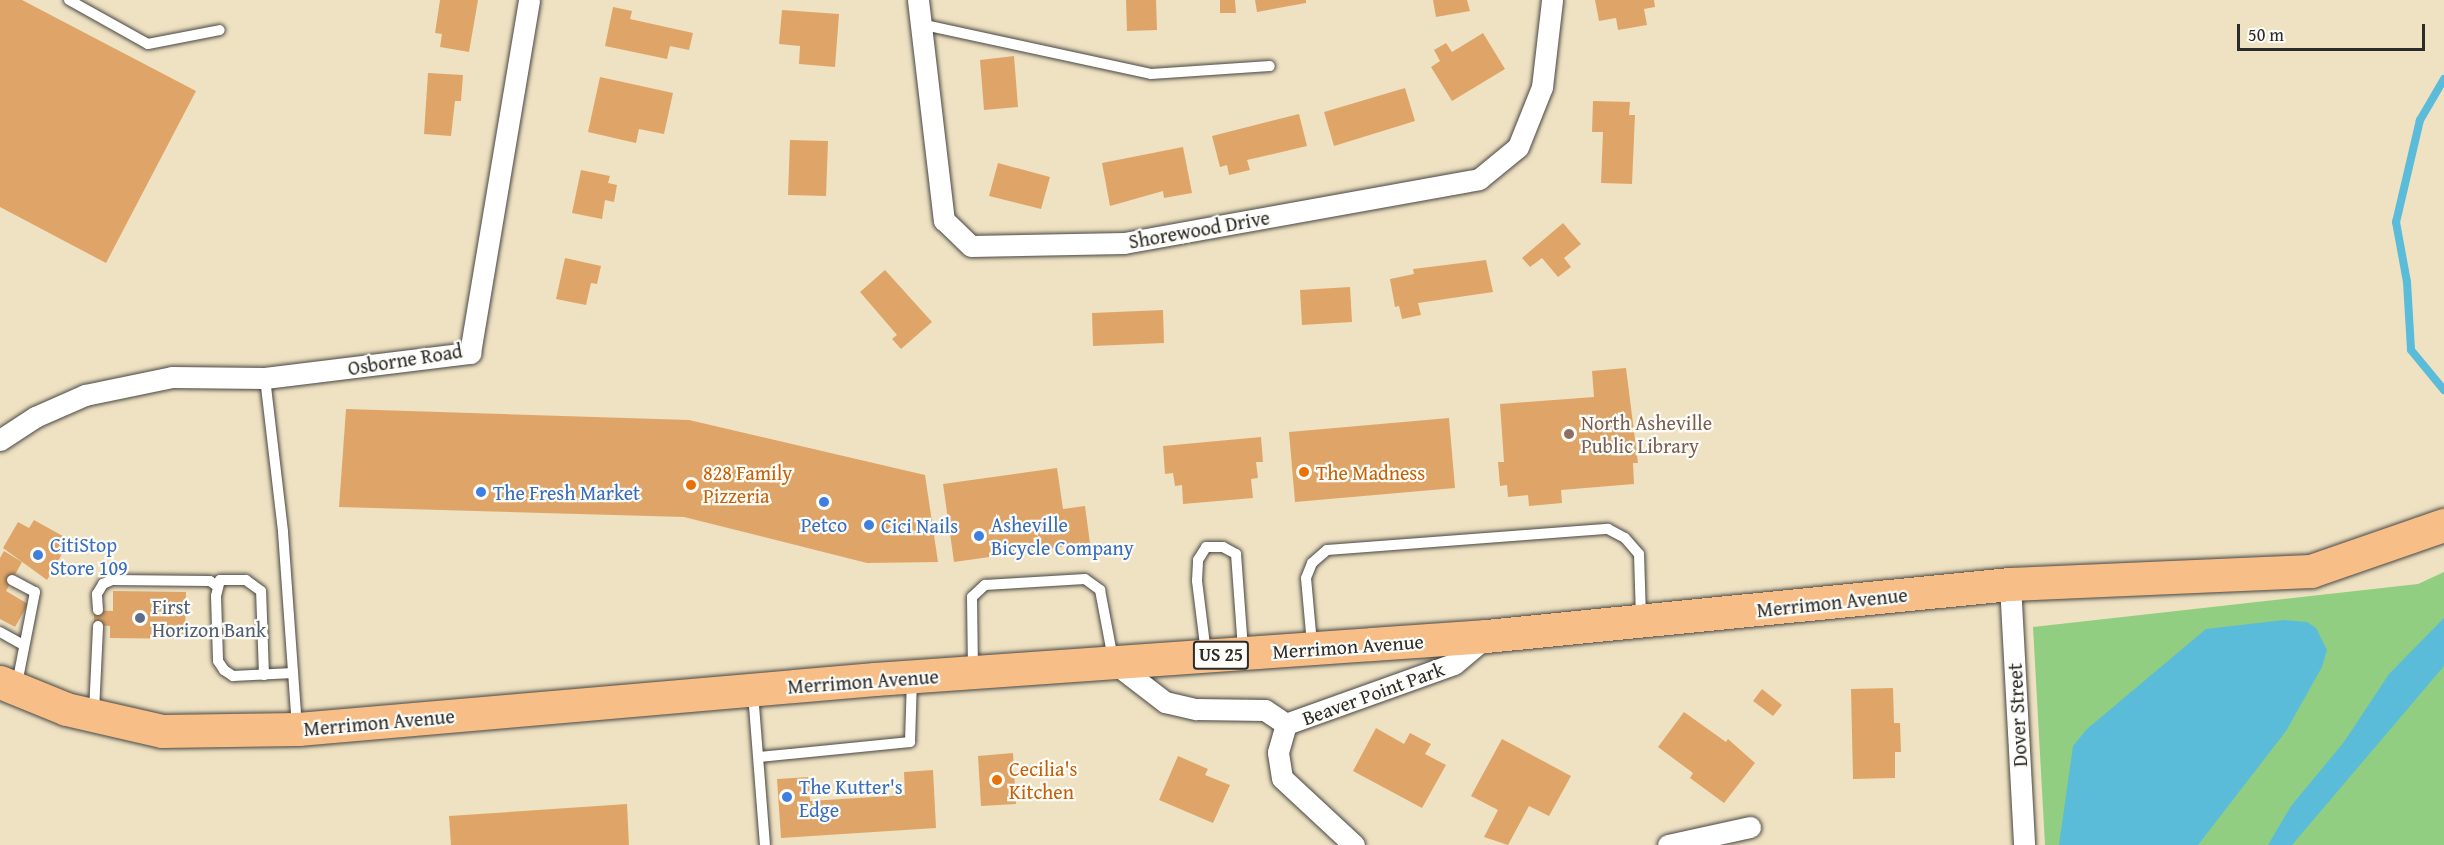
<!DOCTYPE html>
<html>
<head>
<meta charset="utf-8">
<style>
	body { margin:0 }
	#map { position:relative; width:2444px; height:845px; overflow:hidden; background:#efe2c3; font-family:"Gentium Book Plus",serif }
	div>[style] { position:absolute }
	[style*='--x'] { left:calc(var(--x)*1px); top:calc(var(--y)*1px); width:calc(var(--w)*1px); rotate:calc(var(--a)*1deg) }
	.green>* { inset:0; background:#91ce82 }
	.water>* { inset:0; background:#5abcd9 }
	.stream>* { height:8px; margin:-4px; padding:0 4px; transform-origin:4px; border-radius:4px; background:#5abcd9 }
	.building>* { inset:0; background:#dfa568 }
	.roads { filter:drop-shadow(0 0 2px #484642) drop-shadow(0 0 2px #484642) }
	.lane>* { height:10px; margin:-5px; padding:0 5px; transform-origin:5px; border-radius:5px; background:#fff }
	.street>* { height:21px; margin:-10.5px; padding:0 10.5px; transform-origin:10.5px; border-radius:10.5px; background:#fff }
	.primary>* { height:33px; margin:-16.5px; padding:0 16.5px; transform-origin:16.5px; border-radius:16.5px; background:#f7be87 }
	.dots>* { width:16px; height:16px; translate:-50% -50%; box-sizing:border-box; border:3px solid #fdfcf7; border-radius:50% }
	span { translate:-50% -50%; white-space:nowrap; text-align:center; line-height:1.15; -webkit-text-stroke:4.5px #fdfcf7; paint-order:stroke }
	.shield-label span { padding:2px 4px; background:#fdfcf7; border:2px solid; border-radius:4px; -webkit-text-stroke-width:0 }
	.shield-label { font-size:18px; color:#2b2b2b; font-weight:700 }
	.street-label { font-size:20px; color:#2b2b2b }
	.education-label { font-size:20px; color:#785e54 }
	.left { translate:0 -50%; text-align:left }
	.food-label { font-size:20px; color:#c56008 }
	.shop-label { font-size:20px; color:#366cbe }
	.service-label { font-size:20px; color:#4e5e75 }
	.scale { position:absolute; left:2237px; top:24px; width:188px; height:27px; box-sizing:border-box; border:3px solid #2b2b2b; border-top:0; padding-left:8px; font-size:18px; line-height:21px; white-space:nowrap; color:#2b2b2b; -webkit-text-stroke:4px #fdfcf7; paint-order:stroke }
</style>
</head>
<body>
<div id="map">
	<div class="green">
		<div style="clip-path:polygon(2444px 572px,2444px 845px,2045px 845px,2033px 627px,2418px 584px)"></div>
	</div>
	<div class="water">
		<div style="clip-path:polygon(2444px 618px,2444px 666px,2292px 845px,2268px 845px,2291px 806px,2344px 742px,2389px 674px)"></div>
		<div style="clip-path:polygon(2284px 620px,2307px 622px,2316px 628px,2327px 650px,2322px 667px,2286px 731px,2198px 845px,2059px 845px,2073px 746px,2087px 729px,2206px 629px)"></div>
	</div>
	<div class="stream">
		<div style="--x:2444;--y:79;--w:48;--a:120.3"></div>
		<div style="--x:2420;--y:120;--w:105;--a:103.2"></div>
		<div style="--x:2396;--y:222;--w:61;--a:79.6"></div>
		<div style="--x:2407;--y:282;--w:68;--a:86.6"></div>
		<div style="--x:2411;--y:350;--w:52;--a:50.5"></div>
	</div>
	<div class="building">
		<div style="clip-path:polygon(0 0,22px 0,196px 91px,106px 263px,0 207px)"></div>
		<div style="clip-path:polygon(440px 0,478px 0,469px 52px,440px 47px,442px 34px,435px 33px)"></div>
		<div style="clip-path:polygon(1126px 0,1156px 0,1157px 30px,1127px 31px)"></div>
		<div style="clip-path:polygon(1220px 0,1235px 0,1236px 13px,1220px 13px)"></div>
		<div style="clip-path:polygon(1255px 0,1306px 0,1306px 3px,1257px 12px)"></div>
		<div style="clip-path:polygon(1433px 0,1467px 0,1470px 11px,1436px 17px)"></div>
		<div style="clip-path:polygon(1595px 0,1654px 0,1655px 7px,1644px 9px,1647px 25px,1618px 30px,1616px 18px,1599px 21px)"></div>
		<div style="clip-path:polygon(613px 7px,632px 11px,630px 19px,693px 33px,689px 50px,670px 46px,667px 59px,605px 46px)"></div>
		<div style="clip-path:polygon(782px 10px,839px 14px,835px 67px,799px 64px,800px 46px,779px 44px)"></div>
		<div style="clip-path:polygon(1483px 33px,1505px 69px,1452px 101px,1431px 67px,1440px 61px,1434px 50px,1446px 43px,1452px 52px)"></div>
		<div style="clip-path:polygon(1014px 56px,1018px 107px,984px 110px,980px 60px)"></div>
		<div style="clip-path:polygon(428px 73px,463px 75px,461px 101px,455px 101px,451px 136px,424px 134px)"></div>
		<div style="clip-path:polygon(600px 77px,673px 93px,664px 134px,639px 129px,636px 143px,588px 132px)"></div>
		<div style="clip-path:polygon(1405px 88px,1415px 121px,1334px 146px,1324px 112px)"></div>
		<div style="clip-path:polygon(1593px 101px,1630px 102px,1629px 115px,1635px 115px,1632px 184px,1601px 183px,1603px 132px,1592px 132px)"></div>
		<div style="clip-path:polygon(1299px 114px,1307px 146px,1247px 160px,1250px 170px,1229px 175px,1227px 165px,1220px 167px,1212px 136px)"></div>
		<div style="clip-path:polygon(790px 140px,828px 141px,826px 196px,788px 195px)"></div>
		<div style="clip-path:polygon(1183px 147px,1192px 193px,1164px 198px,1163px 191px,1110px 206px,1102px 163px)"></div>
		<div style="clip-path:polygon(998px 163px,1050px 177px,1041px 209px,989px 196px)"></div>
		<div style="clip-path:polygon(581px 170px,610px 176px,608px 183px,617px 185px,614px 202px,605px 200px,602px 219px,572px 213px)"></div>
		<div style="clip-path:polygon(1563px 223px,1581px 244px,1564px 258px,1571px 267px,1558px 277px,1542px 258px,1530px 267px,1522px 258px)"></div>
		<div style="clip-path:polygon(565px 258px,601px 266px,597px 284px,591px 283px,586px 305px,556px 299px)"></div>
		<div style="clip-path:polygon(1486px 260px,1493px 292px,1418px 303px,1421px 315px,1402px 319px,1399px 306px,1395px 307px,1390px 279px,1414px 274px,1413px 269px)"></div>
		<div style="clip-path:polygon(885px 270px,932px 322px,901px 349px,892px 339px,897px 335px,860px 292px)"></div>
		<div style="clip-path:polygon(1350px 287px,1352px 322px,1302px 325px,1300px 290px)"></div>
		<div style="clip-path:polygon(1163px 310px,1164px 343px,1093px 346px,1092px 313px)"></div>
		<div style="clip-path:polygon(1626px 368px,1638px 463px,1633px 463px,1634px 484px,1561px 490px,1562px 503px,1529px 506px,1528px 495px,1508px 497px,1507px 485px,1500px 486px,1498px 462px,1504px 462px,1500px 404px,1594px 397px,1592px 371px)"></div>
		<div style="clip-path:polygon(346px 409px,689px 420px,925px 475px,938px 562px,867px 563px,684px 517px,339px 507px)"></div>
		<div style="clip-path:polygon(1449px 418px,1455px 488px,1295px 502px,1289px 432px)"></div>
		<div style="clip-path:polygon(1261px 437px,1263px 462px,1256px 462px,1258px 478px,1251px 479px,1253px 498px,1183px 504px,1182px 485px,1175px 486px,1173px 473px,1165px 474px,1163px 446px)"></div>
		<div style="clip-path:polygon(1057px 468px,1063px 509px,1085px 506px,1090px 543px,954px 562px,943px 484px)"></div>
		<div style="clip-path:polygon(34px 520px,70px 540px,47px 580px,3px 548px,18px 522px,29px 528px)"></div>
		<div style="clip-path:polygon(4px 551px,22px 562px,6px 591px,28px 604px,15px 627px,0 619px,0 558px)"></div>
		<div style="clip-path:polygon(113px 591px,186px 592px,185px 639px,110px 638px,110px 626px,94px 625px,94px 610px,113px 611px)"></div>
		<div style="clip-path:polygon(1893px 688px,1894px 723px,1900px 723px,1901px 752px,1895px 752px,1895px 778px,1853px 779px,1851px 689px)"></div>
		<div style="clip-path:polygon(1762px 689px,1782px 705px,1773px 716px,1753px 701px)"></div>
		<div style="clip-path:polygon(1684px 712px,1726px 742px,1728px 739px,1755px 763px,1724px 803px,1690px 778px,1693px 773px,1658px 747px)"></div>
		<div style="clip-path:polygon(1376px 728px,1404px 744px,1410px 733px,1431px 744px,1425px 754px,1446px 765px,1422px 808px,1353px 771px)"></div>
		<div style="clip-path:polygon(1502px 739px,1571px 776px,1549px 816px,1529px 806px,1508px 845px,1484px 837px,1498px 810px,1471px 796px)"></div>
		<div style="clip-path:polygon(1013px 753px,1016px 804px,981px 806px,978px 756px)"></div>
		<div style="clip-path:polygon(1178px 756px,1208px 769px,1205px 775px,1230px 785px,1213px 823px,1159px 800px)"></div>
		<div style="clip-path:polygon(933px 770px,936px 828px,781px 838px,777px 779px,809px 777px,810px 801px,905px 795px,904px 772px)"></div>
		<div style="clip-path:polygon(627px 804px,629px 845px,451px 845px,449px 816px)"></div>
	</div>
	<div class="roads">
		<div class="lane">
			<div style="--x:69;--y:0;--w:90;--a:29.1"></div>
			<div style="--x:148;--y:44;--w:73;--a:-11"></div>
			<div style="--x:920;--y:24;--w:236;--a:12.2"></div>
			<div style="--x:1151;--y:74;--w:119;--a:-3.8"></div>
			<div style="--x:265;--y:378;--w:155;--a:83.3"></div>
			<div style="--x:283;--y:532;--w:194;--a:85.9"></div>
			<div style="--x:12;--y:580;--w:26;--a:28"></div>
			<div style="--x:35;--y:592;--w:94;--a:101.1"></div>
			<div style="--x:98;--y:610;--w:16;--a:-94"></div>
			<div style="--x:97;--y:594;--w:12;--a:-59"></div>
			<div style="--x:103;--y:584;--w:10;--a:-24"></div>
			<div style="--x:112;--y:580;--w:98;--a:0.6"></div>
			<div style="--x:210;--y:581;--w:9;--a:36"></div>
			<div style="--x:0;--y:632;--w:26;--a:29"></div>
			<div style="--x:1312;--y:644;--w:66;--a:-95.2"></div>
			<div style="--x:1306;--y:578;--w:16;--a:-68"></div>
			<div style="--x:1312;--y:563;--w:20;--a:-41"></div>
			<div style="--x:1327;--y:550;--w:282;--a:-4.3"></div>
			<div style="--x:1608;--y:529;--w:19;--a:28"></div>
			<div style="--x:1625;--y:538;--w:21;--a:49"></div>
			<div style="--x:1639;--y:554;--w:64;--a:88.2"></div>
			<div style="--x:1206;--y:653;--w:73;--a:-97.1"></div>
			<div style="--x:1197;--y:581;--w:21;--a:-87"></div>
			<div style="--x:1198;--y:560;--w:15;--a:-58"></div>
			<div style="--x:1206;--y:547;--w:17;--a:0"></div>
			<div style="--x:1223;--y:547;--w:15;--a:28"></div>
			<div style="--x:1236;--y:554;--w:96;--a:85.8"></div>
			<div style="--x:973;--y:669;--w:72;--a:-90.8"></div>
			<div style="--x:972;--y:597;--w:18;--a:-43"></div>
			<div style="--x:985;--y:585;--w:100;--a:-3.4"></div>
			<div style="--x:1085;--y:579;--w:19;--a:36"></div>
			<div style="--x:1100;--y:590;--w:70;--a:79.3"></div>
			<div style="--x:264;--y:675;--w:84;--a:-92"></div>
			<div style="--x:261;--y:591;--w:19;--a:-144"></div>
			<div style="--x:246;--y:580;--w:26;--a:180"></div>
			<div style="--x:220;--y:580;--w:16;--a:104"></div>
			<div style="--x:216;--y:596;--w:65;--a:88.2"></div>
			<div style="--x:218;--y:661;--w:11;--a:56"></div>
			<div style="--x:224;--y:670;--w:11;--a:34"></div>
			<div style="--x:233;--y:676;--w:60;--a:-2.9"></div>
			<div style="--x:753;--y:693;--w:152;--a:85.5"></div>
			<div style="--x:94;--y:712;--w:86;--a:-87.3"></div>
			<div style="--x:759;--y:757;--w:152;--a:-5.7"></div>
			<div style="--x:910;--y:742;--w:63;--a:-88.2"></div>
		</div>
		<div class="street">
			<div style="--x:918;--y:0;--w:222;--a:83.3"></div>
			<div style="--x:944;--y:220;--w:37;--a:44"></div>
			<div style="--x:971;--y:246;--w:153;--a:-1.1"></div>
			<div style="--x:1124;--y:243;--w:361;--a:-10.2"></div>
			<div style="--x:1479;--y:179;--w:50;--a:-39.4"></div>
			<div style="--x:1518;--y:147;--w:65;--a:-68.2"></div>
			<div style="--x:1542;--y:87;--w:88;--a:-83.4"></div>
			<div style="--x:0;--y:440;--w:42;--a:-33.3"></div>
			<div style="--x:35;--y:417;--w:55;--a:-23.7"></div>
			<div style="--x:85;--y:395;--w:89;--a:-11.7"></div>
			<div style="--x:172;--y:377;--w:93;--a:0.6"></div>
			<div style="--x:265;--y:378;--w:207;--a:-7"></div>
			<div style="--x:470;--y:353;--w:358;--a:-80.5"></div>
			<div style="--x:2010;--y:584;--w:261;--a:86.9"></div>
			<div style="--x:1113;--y:662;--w:66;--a:37.6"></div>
			<div style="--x:1165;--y:702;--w:32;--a:13"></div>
			<div style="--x:1196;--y:709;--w:69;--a:0.8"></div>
			<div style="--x:1265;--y:710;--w:25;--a:34"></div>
			<div style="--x:1354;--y:845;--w:98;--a:-137.1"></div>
			<div style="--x:1282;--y:778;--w:26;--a:-99"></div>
			<div style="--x:1278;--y:752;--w:29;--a:-74"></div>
			<div style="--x:1286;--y:724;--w:178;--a:-19.7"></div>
			<div style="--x:1454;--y:664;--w:42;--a:-40.2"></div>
			<div style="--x:1668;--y:845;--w:84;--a:-12.4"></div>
		</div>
		<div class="primary">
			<div style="--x:0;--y:682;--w:71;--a:22.2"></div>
			<div style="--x:66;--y:709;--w:98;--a:12.9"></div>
			<div style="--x:162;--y:731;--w:136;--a:-0.8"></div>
			<div style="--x:298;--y:729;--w:579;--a:-4.95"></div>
			<div style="--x:875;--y:679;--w:613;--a:-4.03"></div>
			<div style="--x:1486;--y:636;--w:527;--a:-5.67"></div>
			<div style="--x:2010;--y:584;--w:301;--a:-2.5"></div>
			<div style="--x:2311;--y:571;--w:141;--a:-19.1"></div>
		</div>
	</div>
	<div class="dots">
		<div style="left:1569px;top:434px;background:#8d6e63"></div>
		<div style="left:1304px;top:472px;background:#e8710a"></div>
		<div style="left:691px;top:485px;background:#e8710a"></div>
		<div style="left:481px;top:492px;background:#3f7fe0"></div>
		<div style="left:824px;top:502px;background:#3f7fe0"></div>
		<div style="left:869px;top:525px;background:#3f7fe0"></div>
		<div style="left:979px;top:536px;background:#3f7fe0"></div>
		<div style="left:38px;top:555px;background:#3f7fe0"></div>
		<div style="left:140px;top:618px;background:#5c6f8a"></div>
		<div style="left:997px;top:780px;background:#e8710a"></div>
		<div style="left:787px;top:797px;background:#3f7fe0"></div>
	</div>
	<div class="shield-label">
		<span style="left:1221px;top:655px">US 25</span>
	</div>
	<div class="street-label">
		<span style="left:1199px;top:229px;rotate:-10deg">Shorewood Drive</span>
		<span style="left:405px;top:359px;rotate:-9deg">Osborne Road</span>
		<span style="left:1832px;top:602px;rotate:-6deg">Merrimon Avenue</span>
		<span style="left:1348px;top:646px;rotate:-4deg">Merrimon Avenue</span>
		<span style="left:863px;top:681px;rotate:-4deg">Merrimon Avenue</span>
		<span style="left:1373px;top:693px;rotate:-20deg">Beaver Point Park</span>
		<span style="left:2017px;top:715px;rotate:-93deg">Dover Street</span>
		<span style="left:379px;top:722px;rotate:-5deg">Merrimon Avenue</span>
	</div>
	<div class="education-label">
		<span class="left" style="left:1581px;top:434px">North Asheville<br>Public Library</span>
	</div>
	<div class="food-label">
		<span class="left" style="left:1316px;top:472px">The Madness</span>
		<span class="left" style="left:703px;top:484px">828 Family<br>Pizzeria</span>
		<span class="left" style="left:1009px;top:780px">Cecilia's<br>Kitchen</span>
	</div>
	<div class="shop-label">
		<span class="left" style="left:493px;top:492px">The Fresh Market</span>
		<span style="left:824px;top:524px">Petco</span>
		<span class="left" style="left:991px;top:536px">Asheville<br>Bicycle Company</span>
		<span class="left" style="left:881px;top:525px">Cici Nails</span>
		<span class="left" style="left:50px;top:556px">CitiStop<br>Store 109</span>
		<span class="left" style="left:799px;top:798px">The Kutter's<br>Edge</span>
	</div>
	<div class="service-label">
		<span class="left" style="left:152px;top:618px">First<br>Horizon Bank</span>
	</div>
	<div class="scale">50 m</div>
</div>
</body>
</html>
